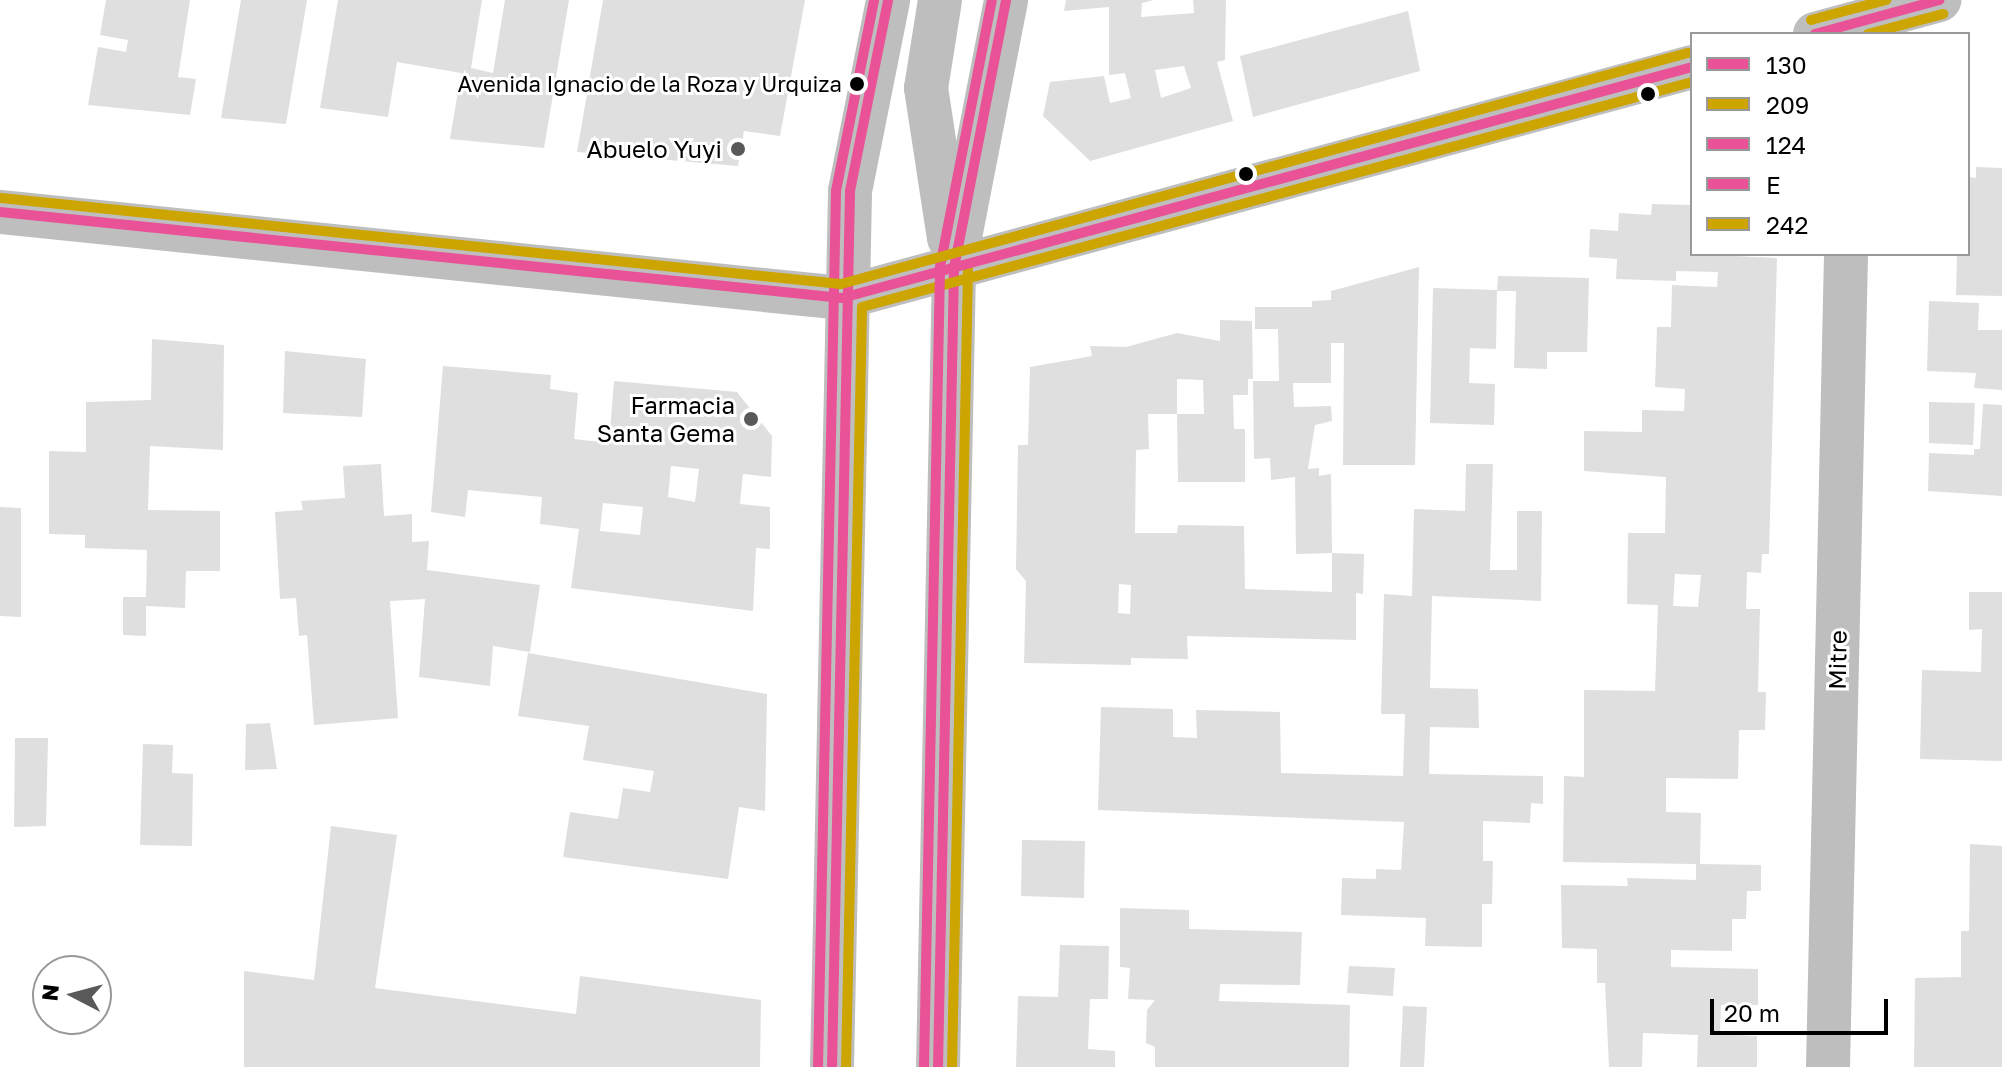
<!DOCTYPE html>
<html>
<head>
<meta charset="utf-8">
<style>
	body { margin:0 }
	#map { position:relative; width:2002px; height:1067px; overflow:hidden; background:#fff; font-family:"Golos Text",sans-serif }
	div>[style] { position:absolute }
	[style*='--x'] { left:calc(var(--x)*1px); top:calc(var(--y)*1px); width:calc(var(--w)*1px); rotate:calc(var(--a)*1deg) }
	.building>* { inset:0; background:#dfdfdf }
	.minor>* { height:44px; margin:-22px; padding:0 22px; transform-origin:22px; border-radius:22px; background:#bebebe }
	.major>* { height:44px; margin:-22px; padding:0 22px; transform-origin:22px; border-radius:22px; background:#bebebe }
	.bus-1>* { height:10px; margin:-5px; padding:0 5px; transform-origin:5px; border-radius:5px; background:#e95297 }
	.bus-2>* { height:10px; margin:-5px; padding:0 5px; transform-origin:5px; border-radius:5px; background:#cca500 }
	.bus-3>* { height:10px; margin:-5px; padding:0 5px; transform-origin:5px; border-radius:5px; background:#e95297 }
	.bus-4>* { height:10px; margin:-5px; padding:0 5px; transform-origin:5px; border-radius:5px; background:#ea5297 }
	.bus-5>* { height:10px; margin:-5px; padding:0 5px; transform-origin:5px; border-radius:5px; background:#cca500 }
	.dots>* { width:22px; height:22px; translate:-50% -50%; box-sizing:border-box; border:4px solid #fff; border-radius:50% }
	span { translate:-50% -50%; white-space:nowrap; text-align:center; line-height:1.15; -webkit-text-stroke:6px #fff; paint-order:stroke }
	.bus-label { font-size:22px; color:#000 }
	.right { translate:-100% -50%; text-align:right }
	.poi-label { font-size:24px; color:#000 }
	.street-label { font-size:24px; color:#000 }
	.legend { position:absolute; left:1690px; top:32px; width:280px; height:224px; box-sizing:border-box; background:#fff; border:2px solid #999; margin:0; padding:10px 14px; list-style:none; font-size:24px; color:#000 }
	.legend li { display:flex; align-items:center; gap:16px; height:40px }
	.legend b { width:40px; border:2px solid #999 }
	.north { position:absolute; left:32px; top:955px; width:80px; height:80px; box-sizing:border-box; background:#fff; border:2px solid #999; border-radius:50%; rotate:276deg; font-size:22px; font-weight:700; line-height:32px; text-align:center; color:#000 }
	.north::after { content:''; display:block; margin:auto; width:28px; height:36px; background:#595959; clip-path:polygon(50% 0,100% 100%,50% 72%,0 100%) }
	.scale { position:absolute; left:1710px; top:999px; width:178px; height:36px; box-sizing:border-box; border:4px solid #000; border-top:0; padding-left:10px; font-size:24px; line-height:28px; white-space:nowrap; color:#000; -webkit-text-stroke:6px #fff; paint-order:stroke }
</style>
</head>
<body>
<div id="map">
	<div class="building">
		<div style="clip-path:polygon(106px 0,190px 0,178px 77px,196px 79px,190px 115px,88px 105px,98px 47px,126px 52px,128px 40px,100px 35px)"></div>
		<div style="clip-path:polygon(241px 0,307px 0,286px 124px,221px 118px)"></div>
		<div style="clip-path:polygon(338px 0,482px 0,471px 68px,493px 73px,505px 0,569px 0,544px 148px,450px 139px,461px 73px,397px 62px,388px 117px,320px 108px)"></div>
		<div style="clip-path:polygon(603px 0,805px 0,780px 136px,744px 131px,738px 166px,577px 152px)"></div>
		<div style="clip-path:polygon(evenodd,1066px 0,1154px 0,1142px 3px,1141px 17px,1194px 13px,1193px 0,1226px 0,1225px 60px,1217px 62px,1233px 121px,1090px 161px,1043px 116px,1050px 82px,1104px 76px,1110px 103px,1131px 98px,1125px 73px,1109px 75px,1109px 7px,1064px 11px,1066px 0,1184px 66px,1191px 88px,1161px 98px,1155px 70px,1184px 66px)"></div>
		<div style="clip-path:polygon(1408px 11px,1420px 71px,1253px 117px,1240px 56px)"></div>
		<div style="clip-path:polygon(1976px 167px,2002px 168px,2002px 296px,1956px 295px,1957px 254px,1968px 254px,1968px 177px,1976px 178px)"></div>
		<div style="clip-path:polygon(evenodd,1652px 204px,1692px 205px,1692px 254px,1777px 258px,1769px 554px,1762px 554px,1761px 573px,1747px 572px,1746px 609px,1760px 609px,1758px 692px,1766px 692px,1765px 730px,1739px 730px,1738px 779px,1666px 778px,1666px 812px,1701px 813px,1700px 864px,1761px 865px,1761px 891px,1747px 891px,1746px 919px,1732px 919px,1732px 951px,1671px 950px,1671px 967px,1758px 969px,1758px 1005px,1721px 1005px,1720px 1034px,1757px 1036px,1757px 1067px,1697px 1067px,1698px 1035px,1643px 1033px,1642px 1067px,1609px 1067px,1605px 983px,1597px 983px,1597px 949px,1562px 948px,1561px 885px,1628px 886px,1627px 878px,1696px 880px,1696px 864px,1563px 862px,1564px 776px,1584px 777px,1584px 690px,1655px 691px,1658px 605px,1627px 604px,1628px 533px,1665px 533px,1666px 477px,1584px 471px,1584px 431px,1642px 432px,1642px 410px,1684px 411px,1685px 389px,1655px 387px,1657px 327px,1671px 327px,1672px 285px,1717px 287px,1718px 272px,1676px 271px,1676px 281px,1616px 279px,1617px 259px,1589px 257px,1590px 229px,1618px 231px,1619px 213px,1651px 215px,1652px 204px,1675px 574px,1701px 575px,1698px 607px,1673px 606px,1675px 574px)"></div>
		<div style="clip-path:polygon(1419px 267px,1415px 465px,1343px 465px,1344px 343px,1331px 343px,1331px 383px,1293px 383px,1294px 407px,1331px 406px,1332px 421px,1315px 425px,1308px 469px,1319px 468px,1319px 476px,1331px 474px,1332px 553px,1296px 554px,1295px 477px,1271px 480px,1270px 458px,1254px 459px,1253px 381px,1279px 381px,1278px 329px,1255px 329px,1255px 307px,1312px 307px,1312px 301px,1331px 300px,1331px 291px)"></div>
		<div style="clip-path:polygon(1498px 276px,1589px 278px,1587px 352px,1547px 352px,1547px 369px,1514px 368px,1516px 291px,1497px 291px)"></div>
		<div style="clip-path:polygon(1433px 288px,1497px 290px,1496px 349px,1470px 348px,1469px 383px,1495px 384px,1494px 425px,1430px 423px)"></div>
		<div style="clip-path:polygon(1929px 301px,1979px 303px,1978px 330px,2002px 330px,2002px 390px,1974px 388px,1976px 373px,1927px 371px)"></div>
		<div style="clip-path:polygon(evenodd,1220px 320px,1252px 321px,1253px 379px,1248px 379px,1248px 395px,1233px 395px,1234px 429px,1245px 429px,1245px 482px,1178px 482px,1177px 414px,1204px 414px,1203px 380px,1177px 379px,1177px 414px,1148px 414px,1149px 449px,1136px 450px,1135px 533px,1177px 533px,1178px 525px,1244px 526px,1245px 589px,1332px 592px,1332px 553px,1364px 554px,1363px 594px,1356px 593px,1356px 640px,1187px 636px,1188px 659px,1131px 658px,1131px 665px,1024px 663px,1026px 581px,1016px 569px,1018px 445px,1028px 445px,1030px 367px,1092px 356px,1090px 346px,1126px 347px,1177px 333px,1220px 341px,1220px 320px,1119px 584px,1131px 585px,1130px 614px,1118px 613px,1119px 584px)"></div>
		<div style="clip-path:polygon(152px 339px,224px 345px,223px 450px,150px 446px,148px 510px,220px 511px,220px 571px,186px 571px,185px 608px,146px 606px,146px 636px,123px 635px,123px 597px,146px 597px,147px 550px,85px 548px,85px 535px,49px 534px,49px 451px,86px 452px,86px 402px,151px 400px)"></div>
		<div style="clip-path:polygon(285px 351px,366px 359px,362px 417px,283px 413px)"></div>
		<div style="clip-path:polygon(evenodd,443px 366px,551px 375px,550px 389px,578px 393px,574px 439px,609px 443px,614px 381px,737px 392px,772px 436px,771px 477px,743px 474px,740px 504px,770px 507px,770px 549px,756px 548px,753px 611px,571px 588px,579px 529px,540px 524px,542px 497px,468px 490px,465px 517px,431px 512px,443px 366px,671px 466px,699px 469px,695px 502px,668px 497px,671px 466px,443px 366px,603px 503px,643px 507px,640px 535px,600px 531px,603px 503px)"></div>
		<div style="clip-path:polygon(1929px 402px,1975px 403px,1973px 445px,1929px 443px)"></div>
		<div style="clip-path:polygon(1983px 404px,2002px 405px,2002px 496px,1928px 491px,1929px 453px,1974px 455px,1974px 449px,1980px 449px)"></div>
		<div style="clip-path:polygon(381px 464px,384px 516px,412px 514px,412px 542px,429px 541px,427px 570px,540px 585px,530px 652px,493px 646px,490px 686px,419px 677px,425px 599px,390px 601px,398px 718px,314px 725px,307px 635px,299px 636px,296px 598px,280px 599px,275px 512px,303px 510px,301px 501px,345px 498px,343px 466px)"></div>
		<div style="clip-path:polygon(1466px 464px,1493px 464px,1490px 570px,1517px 570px,1517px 511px,1542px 511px,1541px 601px,1432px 596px,1430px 688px,1478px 689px,1479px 728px,1430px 727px,1429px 774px,1543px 776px,1543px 804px,1531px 803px,1530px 823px,1483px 821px,1483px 861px,1493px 861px,1492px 904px,1482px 904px,1482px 947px,1425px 946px,1426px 918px,1341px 915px,1342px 878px,1376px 879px,1376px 869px,1401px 870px,1404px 822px,1098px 810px,1101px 707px,1173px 709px,1173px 737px,1197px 738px,1196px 710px,1280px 712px,1281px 773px,1403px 776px,1405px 714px,1381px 714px,1384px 594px,1412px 596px,1414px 509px,1465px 511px)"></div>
		<div style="clip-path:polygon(0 507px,21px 508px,21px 617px,0 616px)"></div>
		<div style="clip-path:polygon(1969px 592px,2002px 592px,2002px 761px,1920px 759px,1922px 670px,1981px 672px,1982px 629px,1969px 630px)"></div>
		<div style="clip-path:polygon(528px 653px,767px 694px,765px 811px,739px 807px,728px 879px,563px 857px,570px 812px,618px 819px,623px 788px,650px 792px,654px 771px,583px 760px,589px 726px,518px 716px)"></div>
		<div style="clip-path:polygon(270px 723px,277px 769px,245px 770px,246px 724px)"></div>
		<div style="clip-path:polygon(15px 738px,48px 738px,46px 826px,14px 827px)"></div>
		<div style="clip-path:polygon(143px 744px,173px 745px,172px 773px,193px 774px,192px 846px,140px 845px)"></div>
		<div style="clip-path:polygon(331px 826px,397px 835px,375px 988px,576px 1014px,580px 976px,761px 1000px,760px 1067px,244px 1067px,244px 971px,314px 980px)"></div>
		<div style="clip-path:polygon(1022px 840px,1085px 841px,1084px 898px,1021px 896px)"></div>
		<div style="clip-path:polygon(1970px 844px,2002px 846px,2002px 1067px,1914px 1067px,1915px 978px,1961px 977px,1961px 931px,1969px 931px)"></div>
		<div style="clip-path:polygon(1120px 908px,1189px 910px,1189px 929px,1302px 932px,1300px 985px,1220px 984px,1219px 1001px,1350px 1005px,1349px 1067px,1155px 1067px,1155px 1047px,1146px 1043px,1147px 1010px,1155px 1000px,1128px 999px,1130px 968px,1120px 967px)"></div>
		<div style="clip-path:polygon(1060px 945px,1109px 946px,1108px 999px,1090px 999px,1088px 1049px,1115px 1051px,1115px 1067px,1016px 1067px,1018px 996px,1058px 997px)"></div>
		<div style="clip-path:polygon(1349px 966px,1395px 968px,1393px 996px,1347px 993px)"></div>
		<div style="clip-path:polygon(1403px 1006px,1427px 1007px,1424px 1067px,1400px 1067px)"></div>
	</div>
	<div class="minor">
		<div style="--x:1815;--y:34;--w:129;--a:-15.3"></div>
		<div style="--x:0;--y:212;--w:846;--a:5.83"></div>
		<div style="--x:842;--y:298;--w:881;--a:-15.2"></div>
		<div style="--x:1828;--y:1067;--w:813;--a:-88.73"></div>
	</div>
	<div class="major">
		<div style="--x:940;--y:0;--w:89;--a:99"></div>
		<div style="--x:926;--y:88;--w:152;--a:81.3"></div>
		<div style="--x:832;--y:1067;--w:876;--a:-88.82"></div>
		<div style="--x:850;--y:191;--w:195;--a:-78.7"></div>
		<div style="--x:938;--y:1067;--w:799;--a:-88.85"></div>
		<div style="--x:954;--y:268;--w:273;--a:-79"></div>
	</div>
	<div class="bus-1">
		<div style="--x:832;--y:1067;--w:876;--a:-88.82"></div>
		<div style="--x:850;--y:191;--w:195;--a:-78.7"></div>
		<div style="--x:938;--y:1067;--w:799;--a:-88.85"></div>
		<div style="--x:954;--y:268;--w:273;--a:-79"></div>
	</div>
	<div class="bus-2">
		<div style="--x:1868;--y:34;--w:78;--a:-14.9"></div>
		<div style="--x:846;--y:1067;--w:760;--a:-88.79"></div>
		<div style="--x:862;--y:307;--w:860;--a:-15.17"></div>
		<div style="--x:952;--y:1067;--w:799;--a:-88.85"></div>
	</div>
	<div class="bus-3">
		<div style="--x:818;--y:1067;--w:876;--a:-88.82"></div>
		<div style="--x:836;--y:191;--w:195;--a:-78.7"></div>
		<div style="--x:924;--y:1067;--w:800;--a:-88.85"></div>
		<div style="--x:940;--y:267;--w:272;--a:-79"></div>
	</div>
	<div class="bus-4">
		<div style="--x:1815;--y:34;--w:129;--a:-15.3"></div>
		<div style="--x:0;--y:212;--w:846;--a:5.83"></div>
		<div style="--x:842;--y:298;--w:881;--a:-15.2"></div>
	</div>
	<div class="bus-5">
		<div style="--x:1811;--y:20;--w:78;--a:-14.9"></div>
		<div style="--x:1;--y:198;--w:844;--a:5.85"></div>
		<div style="--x:841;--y:284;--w:878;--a:-15.26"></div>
	</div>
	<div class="dots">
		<div style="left:857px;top:84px;background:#000"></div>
		<div style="left:1648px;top:94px;background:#000"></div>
		<div style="left:738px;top:149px;background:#595959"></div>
		<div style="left:1246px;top:174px;background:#000"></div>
		<div style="left:751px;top:419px;background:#595959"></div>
	</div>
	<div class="bus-label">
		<span class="right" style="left:842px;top:84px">Avenida Ignacio de la Roza y Urquiza</span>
	</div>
	<div class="poi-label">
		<span class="right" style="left:722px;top:149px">Abuelo Yuyi</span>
		<span class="right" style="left:735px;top:419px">Farmacia<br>Santa Gema</span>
	</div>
	<div class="street-label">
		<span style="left:1837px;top:660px;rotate:-89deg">Mitre</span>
	</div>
	<ul class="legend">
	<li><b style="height:10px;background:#e95297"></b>130</li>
	<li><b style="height:10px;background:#cca500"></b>209</li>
	<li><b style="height:10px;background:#e95297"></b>124</li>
	<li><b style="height:10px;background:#ea5297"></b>E</li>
	<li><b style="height:10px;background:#cca500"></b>242</li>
	</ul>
	<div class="north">N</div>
	<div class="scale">20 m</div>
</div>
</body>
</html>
